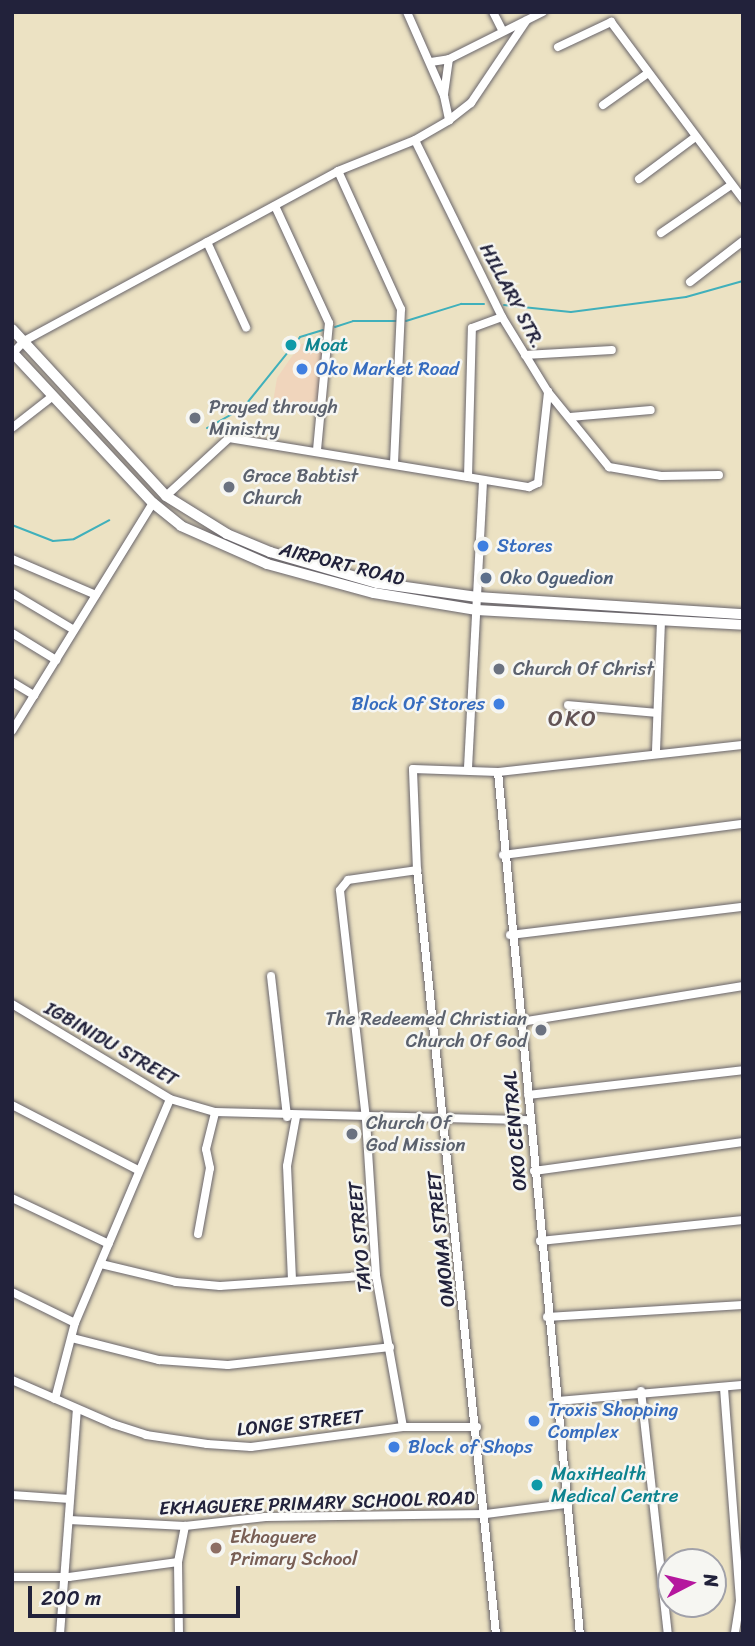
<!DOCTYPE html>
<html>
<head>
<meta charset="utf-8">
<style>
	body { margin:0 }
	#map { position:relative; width:755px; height:1646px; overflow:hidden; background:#ece2c3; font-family:Sriracha,sans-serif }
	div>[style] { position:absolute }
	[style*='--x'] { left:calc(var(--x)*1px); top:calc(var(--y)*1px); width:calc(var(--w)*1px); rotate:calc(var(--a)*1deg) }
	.built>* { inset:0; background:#f0d5bc }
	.stream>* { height:2px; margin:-1px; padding:0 1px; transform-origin:1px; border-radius:1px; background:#40b0bb }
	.roads { filter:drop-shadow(0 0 2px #69656b) drop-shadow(0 0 2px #69656b) }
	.street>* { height:8px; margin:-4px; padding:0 4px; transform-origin:4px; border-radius:4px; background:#fff }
	.secondary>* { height:10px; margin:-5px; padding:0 5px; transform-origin:5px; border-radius:5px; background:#fff }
	.dots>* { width:19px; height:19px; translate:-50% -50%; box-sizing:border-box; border:4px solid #f6f6f2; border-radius:50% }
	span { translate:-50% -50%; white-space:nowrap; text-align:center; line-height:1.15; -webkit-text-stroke:5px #f6f6f2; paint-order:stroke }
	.street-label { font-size:19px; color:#22223b }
	.culture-label { font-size:19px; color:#0d838f }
	.left { translate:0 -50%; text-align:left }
	.shop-label { font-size:19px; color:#366cbe }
	.right { translate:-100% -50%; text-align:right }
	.worship-label { font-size:19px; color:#5b616d }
	.service-label { font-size:19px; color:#4e5e75 }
	.education-label { font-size:19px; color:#785e54 }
	.quarter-label { font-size:23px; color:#625354; letter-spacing:2px }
	.frame { position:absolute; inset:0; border:14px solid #22223b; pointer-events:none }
	.north { position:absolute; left:657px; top:1548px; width:70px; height:70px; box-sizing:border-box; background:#f6f6f2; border:2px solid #a1a1a9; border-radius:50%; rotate:83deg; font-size:19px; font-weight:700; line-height:28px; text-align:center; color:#22223b }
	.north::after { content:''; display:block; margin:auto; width:24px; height:32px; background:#b5179e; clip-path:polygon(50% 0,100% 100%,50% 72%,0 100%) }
	.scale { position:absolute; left:28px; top:1586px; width:212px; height:32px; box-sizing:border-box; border:4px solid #22223b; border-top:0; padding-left:9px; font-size:21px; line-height:24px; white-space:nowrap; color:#22223b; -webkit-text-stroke:5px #f6f6f2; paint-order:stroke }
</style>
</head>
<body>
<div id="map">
	<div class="built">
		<div style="clip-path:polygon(323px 339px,318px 416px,272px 408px,277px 378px,290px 359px,301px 344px)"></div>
	</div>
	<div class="stream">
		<div style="--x:504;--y:305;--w:67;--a:6"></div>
		<div style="--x:571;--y:312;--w:116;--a:-7.4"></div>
		<div style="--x:686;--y:297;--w:59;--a:-15.7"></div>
		<div style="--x:406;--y:321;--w:58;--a:-17.2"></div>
		<div style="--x:461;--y:304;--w:23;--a:0"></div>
		<div style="--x:335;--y:327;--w:19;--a:-18"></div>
		<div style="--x:353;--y:321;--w:43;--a:0"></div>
		<div style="--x:207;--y:428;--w:41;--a:-29.1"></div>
		<div style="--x:243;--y:408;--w:91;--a:-51.2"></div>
		<div style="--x:300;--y:337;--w:24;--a:-17"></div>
		<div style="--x:12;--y:525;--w:44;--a:21.3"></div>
		<div style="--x:53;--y:541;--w:21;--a:-5"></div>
		<div style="--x:74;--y:539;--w:40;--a:-28"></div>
	</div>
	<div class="roads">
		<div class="street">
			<div style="--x:407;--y:12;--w:92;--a:66.2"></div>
			<div style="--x:444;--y:96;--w:25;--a:78"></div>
			<div style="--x:493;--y:12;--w:20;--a:63"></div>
			<div style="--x:558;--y:47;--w:59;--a:-25.3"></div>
			<div style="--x:611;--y:22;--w:221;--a:53.3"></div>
			<div style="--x:431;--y:62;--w:18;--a:-9"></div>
			<div style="--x:449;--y:59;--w:105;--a:-26.6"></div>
			<div style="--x:444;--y:94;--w:35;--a:-82"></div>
			<div style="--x:603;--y:105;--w:55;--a:-35.4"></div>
			<div style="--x:338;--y:171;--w:152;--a:65.5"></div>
			<div style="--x:401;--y:309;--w:155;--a:92.6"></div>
			<div style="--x:639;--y:179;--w:69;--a:-36.7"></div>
			<div style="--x:275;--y:206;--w:129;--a:65.2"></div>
			<div style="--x:329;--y:323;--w:129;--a:95.4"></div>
			<div style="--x:661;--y:233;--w:85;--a:-34.4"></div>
			<div style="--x:207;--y:242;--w:94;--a:65.4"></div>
			<div style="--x:690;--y:282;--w:67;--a:-37.7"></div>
			<div style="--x:13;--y:353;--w:16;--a:-47"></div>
			<div style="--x:24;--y:341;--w:357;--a:-28.4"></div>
			<div style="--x:338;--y:171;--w:83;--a:-21.9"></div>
			<div style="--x:415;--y:140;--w:39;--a:-30"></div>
			<div style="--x:449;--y:120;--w:28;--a:-38"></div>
			<div style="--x:471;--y:103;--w:99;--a:-56.1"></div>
			<div style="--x:525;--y:355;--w:87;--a:-3.3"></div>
			<div style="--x:548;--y:392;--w:97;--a:50.9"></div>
			<div style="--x:609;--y:467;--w:53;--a:9.8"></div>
			<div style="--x:661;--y:476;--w:58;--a:-1"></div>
			<div style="--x:570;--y:417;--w:81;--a:-4.9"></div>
			<div style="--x:12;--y:428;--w:52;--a:-38"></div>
			<div style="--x:468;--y:477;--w:149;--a:-88.5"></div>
			<div style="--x:472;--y:328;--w:32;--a:-20"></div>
			<div style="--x:166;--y:496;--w:86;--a:-42.6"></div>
			<div style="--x:229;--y:438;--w:304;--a:9.3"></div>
			<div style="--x:529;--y:487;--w:10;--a:-24"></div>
			<div style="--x:538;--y:483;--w:92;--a:-83.7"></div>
			<div style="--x:548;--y:392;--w:88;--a:-121.5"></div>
			<div style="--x:502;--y:317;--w:197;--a:-116.2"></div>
			<div style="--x:12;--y:559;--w:91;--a:23.2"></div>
			<div style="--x:12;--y:593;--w:72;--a:30.8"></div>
			<div style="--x:12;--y:633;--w:52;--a:31.5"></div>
			<div style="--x:12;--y:682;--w:26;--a:31"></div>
			<div style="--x:568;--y:705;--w:89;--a:5.1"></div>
			<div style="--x:12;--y:731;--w:268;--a:-58.3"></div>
			<div style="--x:656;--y:751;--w:131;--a:-87.8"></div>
			<div style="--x:468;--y:768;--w:288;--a:-87"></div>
			<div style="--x:498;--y:772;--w:866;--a:84.57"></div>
			<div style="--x:503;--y:855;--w:242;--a:-7.4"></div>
			<div style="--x:510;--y:935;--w:235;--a:-6.9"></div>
			<div style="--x:271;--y:976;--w:142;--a:83.5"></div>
			<div style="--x:12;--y:1004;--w:184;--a:31"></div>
			<div style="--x:170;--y:1099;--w:47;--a:16.1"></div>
			<div style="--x:215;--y:1112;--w:315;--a:1.5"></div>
			<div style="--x:521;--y:1022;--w:225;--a:-9.2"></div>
			<div style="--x:528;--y:1095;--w:216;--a:-6.6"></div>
			<div style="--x:12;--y:1105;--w:142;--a:27.3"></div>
			<div style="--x:534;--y:1171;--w:211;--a:-7.9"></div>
			<div style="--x:12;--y:1198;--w:107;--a:25.4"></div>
			<div style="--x:198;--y:1234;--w:67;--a:-79.7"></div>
			<div style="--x:210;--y:1168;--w:19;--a:-102"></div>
			<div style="--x:206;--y:1149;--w:38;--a:-76"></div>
			<div style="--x:540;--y:1241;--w:204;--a:-5.9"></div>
			<div style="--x:101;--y:1264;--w:77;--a:13.5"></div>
			<div style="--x:176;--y:1282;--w:44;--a:5.2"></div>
			<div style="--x:220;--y:1286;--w:156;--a:-4"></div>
			<div style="--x:292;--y:1280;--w:114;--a:-92.5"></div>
			<div style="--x:287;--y:1166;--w:50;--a:-79.6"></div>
			<div style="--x:12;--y:1292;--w:70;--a:26.2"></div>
			<div style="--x:547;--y:1317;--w:196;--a:-3.5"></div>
			<div style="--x:72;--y:1338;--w:90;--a:14.2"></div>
			<div style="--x:159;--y:1360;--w:69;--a:4.1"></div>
			<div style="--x:228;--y:1365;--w:163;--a:-6.3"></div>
			<div style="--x:12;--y:1380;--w:110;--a:23.5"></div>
			<div style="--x:113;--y:1424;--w:35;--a:18"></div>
			<div style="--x:146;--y:1435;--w:62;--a:8.4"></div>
			<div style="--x:207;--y:1444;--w:44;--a:3.9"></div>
			<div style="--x:251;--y:1447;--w:153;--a:-7.5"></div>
			<div style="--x:403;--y:1427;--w:74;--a:0"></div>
			<div style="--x:724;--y:1388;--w:214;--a:85.7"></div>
			<div style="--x:740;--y:1601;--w:33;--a:99"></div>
			<div style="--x:641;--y:1391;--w:244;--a:83.7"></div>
			<div style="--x:55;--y:1399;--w:79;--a:-75.3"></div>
			<div style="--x:75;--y:1323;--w:243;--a:-67"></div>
			<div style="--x:559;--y:1401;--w:185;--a:-5"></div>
			<div style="--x:403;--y:1427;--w:154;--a:-100.1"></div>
			<div style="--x:376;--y:1275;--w:156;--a:-93.7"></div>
			<div style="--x:366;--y:1119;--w:230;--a:-96.5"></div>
			<div style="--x:340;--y:890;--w:13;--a:-51"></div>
			<div style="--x:348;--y:880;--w:70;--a:-8.2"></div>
			<div style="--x:12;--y:1495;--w:58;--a:3.9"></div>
			<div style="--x:69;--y:1520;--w:116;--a:3"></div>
			<div style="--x:185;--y:1526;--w:81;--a:-6.4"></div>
			<div style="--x:265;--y:1517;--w:221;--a:-0.8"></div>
			<div style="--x:486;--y:1514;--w:80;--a:-7.2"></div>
			<div style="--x:12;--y:1577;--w:57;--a:0"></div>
			<div style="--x:69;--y:1577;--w:110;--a:-7.8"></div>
			<div style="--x:60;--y:1634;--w:225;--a:-85.7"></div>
			<div style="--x:179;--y:1634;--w:72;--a:-90.8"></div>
			<div style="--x:178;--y:1562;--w:37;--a:-79"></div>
			<div style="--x:496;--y:1634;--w:768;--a:-95.9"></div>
			<div style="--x:417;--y:870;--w:101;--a:-92.3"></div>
			<div style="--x:413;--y:769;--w:85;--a:2"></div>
			<div style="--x:498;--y:772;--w:246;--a:-6.3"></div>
		</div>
		<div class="secondary">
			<div style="--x:12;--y:329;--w:227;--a:47.3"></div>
			<div style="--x:166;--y:496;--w:72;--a:31.9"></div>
			<div style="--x:227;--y:534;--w:47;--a:22.7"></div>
			<div style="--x:270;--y:552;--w:111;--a:16.2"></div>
			<div style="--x:377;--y:583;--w:101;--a:8"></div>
			<div style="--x:477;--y:597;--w:267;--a:3.7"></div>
			<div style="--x:12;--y:352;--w:207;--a:47"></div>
			<div style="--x:153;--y:503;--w:36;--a:39"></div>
			<div style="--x:181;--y:526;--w:94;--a:23.8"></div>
			<div style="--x:267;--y:564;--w:111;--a:15.2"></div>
			<div style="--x:374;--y:593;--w:104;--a:9.4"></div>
			<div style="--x:477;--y:610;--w:266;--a:3.2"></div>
		</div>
	</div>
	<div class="dots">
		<div style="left:291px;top:345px;background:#0f9aa8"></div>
		<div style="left:302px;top:369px;background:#3f7fe0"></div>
		<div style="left:195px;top:418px;background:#6b7280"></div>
		<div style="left:229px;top:487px;background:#6b7280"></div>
		<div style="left:483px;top:546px;background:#3f7fe0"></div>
		<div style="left:486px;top:578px;background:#5c6f8a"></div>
		<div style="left:499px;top:669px;background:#6b7280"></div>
		<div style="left:499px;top:704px;background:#3f7fe0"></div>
		<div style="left:541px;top:1030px;background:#6b7280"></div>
		<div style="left:352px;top:1134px;background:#6b7280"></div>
		<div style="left:534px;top:1421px;background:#3f7fe0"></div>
		<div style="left:394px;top:1447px;background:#3f7fe0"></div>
		<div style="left:537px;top:1485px;background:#0f9aa8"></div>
		<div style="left:216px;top:1548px;background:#8d6e63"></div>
	</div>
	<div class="street-label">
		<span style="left:512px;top:296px;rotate:62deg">HILLARY STR.</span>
		<span style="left:342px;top:564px;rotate:14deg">AIRPORT ROAD</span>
		<span style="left:111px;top:1044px;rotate:30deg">IGBINIDU STREET</span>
		<span style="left:515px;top:1131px;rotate:-95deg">OKO CENTRAL</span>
		<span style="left:360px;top:1237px;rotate:-95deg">TAYO STREET</span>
		<span style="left:441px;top:1239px;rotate:-96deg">OMOMA STREET</span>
		<span style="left:300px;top:1423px;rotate:-6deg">LONGE STREET</span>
		<span style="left:317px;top:1503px;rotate:-2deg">EKHAGUERE PRIMARY SCHOOL ROAD</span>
	</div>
	<div class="culture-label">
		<span class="left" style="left:305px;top:345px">Moat</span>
		<span class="left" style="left:551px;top:1485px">MaxiHealth<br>Medical Centre</span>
	</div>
	<div class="shop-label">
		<span class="left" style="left:316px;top:369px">Oko Market Road</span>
		<span class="left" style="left:497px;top:546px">Stores</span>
		<span class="right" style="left:485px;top:704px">Block Of Stores</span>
		<span class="left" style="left:548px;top:1421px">Troxis Shopping<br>Complex</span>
		<span class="left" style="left:408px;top:1447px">Block of Shops</span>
	</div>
	<div class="worship-label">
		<span class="left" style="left:209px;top:418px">Prayed through<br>Ministry</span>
		<span class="left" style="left:243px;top:487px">Grace Babtist<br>Church</span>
		<span class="left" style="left:513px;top:669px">Church Of Christ</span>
		<span class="right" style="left:527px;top:1030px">The Redeemed Christian<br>Church Of God</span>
		<span class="left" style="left:366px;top:1134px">Church Of<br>God Mission</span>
	</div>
	<div class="service-label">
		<span class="left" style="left:500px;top:578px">Oko Oguedion</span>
	</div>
	<div class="education-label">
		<span class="left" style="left:230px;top:1548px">Ekhaguere<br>Primary School</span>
	</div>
	<div class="quarter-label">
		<span style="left:573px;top:719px">OKO</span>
	</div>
	<div class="frame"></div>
	<div class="north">N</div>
	<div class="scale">200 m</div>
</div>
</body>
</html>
